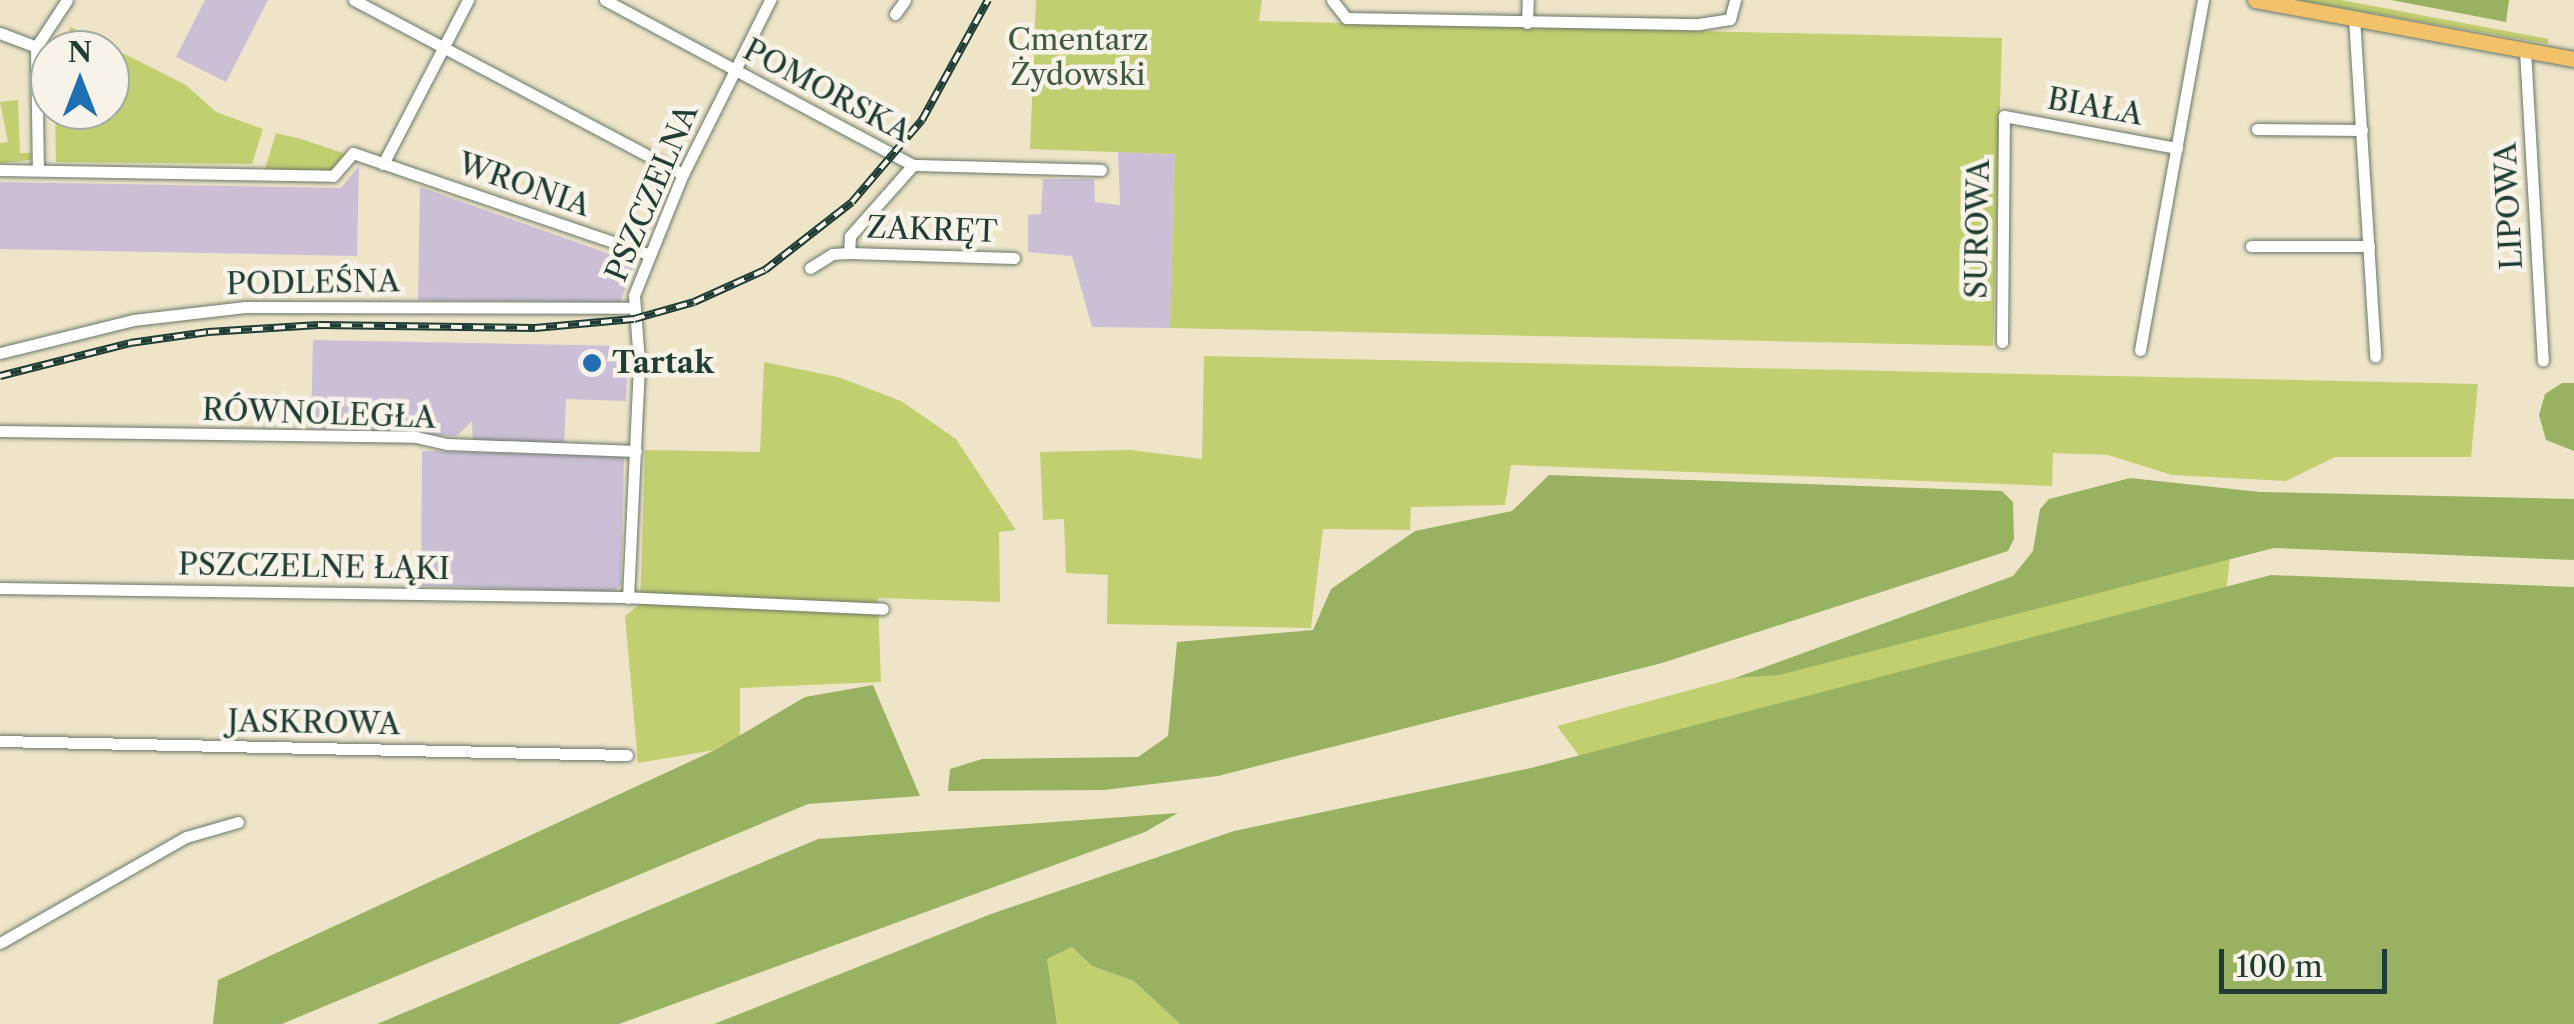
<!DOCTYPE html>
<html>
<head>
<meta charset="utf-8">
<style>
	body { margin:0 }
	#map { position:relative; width:2574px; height:1024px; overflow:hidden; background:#eee5c9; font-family:"Libre Caslon Text",serif }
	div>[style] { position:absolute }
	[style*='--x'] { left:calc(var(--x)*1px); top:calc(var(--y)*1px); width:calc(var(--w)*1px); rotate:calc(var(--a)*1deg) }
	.industrial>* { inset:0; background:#cbbfd6 }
	.green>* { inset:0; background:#c2cf70 }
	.forest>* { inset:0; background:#99b262 }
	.roads { filter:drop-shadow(0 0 2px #677868) drop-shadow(0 0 2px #677868) }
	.minor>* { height:11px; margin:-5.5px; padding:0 5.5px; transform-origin:5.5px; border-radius:5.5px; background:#fff }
	.major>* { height:15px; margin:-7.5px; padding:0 7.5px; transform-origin:7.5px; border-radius:7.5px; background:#f2c26a }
	.rail>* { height:8px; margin-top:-4px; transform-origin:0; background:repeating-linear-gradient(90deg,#f7f3e8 0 11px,#1f3d34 0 22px); box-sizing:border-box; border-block:2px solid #1f3d34 }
	.dots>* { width:28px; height:28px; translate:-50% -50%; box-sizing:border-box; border:5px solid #f7f3e8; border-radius:50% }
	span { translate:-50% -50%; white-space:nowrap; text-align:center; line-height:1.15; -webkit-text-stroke:9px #f7f3e8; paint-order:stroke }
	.park-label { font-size:30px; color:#405a40 }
	.street-label { font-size:30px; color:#1f3d34 }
	.poi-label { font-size:30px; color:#1f3d34; font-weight:700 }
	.left { translate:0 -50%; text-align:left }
	.north { position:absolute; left:30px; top:30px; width:100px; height:100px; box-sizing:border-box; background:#f7f3e8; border:2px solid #a1aaa0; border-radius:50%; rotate:0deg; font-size:28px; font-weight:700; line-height:40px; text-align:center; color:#1f3d34 }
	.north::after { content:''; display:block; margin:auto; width:35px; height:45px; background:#1f6fb2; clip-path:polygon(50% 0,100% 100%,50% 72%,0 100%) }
	.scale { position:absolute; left:2219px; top:949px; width:168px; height:45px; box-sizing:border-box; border:5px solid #1f3d34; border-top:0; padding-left:12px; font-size:30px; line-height:35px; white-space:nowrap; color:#1f3d34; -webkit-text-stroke:8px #f7f3e8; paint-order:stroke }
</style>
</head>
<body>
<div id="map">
	<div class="industrial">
		<div style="clip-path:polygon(205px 0,268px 0,226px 82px,176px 57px)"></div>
		<div style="clip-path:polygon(1118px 152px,1175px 154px,1170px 328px,1092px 327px,1072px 256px,1028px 252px,1028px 215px,1041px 214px,1043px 179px,1094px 179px,1095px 202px,1120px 205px)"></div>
		<div style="clip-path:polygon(359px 166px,357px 256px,0 249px,0 182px,341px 188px)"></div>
		<div style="clip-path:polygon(420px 187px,635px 263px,620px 302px,418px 300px)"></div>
		<div style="clip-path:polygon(313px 340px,628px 346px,626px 401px,566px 399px,564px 445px,473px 443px,472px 421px,457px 436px,311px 429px)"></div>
		<div style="clip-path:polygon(422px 451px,624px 456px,621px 585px,612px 592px,421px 586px)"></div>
	</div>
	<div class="green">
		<div style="clip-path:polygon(1036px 0,1262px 0,1259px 21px,2002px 38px,1993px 346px,1170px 328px,1175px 154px,1030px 149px)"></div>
		<div style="clip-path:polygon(2299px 0,2341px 0,2549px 39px,2547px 44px)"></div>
		<div style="clip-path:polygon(71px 27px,186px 85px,216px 112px,263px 129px,252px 164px,56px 162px,55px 110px,110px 110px,110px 50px,58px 50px)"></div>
		<div style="clip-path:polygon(18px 100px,20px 153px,31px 153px,31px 160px,0 163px,0 143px,8px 142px,0 102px)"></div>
		<div style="clip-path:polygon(276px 133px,301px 139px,352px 156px,334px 171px,265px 169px)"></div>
		<div style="clip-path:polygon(1204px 356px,2478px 384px,2471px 457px,2335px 457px,2286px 481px,2172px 475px,2108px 455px,2053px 453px,2052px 486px,1511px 465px,1505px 505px,1411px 507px,1410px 530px,1323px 529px,1311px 628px,1107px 624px,1108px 575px,1066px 573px,1064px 519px,1043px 520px,1040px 452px,1131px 450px,1202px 459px)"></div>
		<div style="clip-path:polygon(764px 362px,838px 377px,901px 401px,956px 439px,1016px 530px,999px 532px,1000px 602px,878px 598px,881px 682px,740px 688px,740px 736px,715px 750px,638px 763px,625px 616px,640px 604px,645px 450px,760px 452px)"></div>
		<div style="clip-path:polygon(2231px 544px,2227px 586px,1647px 848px,1557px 726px)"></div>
		<div style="clip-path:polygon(1072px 947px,1092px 966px,1134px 981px,1180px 1024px,1057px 1024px,1047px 959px)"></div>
	</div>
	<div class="forest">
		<div style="clip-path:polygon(2391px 0,2509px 0,2506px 22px)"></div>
		<div style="clip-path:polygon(2562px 383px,2574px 383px,2574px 451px,2546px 440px,2539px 415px,2545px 394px)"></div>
		<div style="clip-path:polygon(1549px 475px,2002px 491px,2013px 502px,2014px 539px,2008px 551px,1662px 663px,1218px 776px,1104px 790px,948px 791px,950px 769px,982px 759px,1138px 757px,1168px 736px,1177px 642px,1313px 630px,1331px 589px,1415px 531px,1512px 511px)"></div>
		<div style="clip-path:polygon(2130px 478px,2260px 492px,2574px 499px,2574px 560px,2274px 548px,1779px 675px,1735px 678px,2013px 576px,2033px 551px,2040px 509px,2049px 499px)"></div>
		<div style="clip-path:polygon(2271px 575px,2574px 587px,2574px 1024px,1180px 1024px,1134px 981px,1092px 966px,1072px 947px,1047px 959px,1057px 1024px,714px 1024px,991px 914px,1234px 831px,1531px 768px)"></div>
		<div style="clip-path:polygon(873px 685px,920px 796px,808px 804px,282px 1024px,213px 1024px,218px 980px,715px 750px,805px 697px)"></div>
		<div style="clip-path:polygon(1178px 813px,1145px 832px,619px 1024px,377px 1024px,818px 839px)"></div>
	</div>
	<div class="roads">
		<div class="minor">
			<div style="--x:354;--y:0;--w:372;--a:27.9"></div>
			<div style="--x:605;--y:0;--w:349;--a:28.2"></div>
			<div style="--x:913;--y:165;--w:188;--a:1.5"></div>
			<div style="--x:1332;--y:0;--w:23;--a:52"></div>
			<div style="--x:1346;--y:18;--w:353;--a:1"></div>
			<div style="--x:1699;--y:24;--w:31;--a:-9"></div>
			<div style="--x:1730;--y:19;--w:20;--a:-75"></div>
			<div style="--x:895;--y:14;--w:17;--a:-54"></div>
			<div style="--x:2354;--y:18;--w:339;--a:86.4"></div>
			<div style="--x:1527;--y:23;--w:23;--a:-88"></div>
			<div style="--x:0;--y:33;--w:39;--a:21"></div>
			<div style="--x:36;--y:47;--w:123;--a:89.1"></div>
			<div style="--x:36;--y:47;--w:56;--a:-56.6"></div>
			<div style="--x:2525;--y:50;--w:311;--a:86.7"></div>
			<div style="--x:2257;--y:129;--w:105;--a:0.5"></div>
			<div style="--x:383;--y:164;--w:185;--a:-62.6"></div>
			<div style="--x:913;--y:165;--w:95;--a:131.6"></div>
			<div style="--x:850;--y:236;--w:17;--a:93"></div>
			<div style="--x:849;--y:253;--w:165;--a:1.7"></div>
			<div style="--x:0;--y:170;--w:333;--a:1"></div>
			<div style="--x:333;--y:176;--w:30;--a:-49"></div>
			<div style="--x:353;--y:153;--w:312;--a:18.9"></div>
			<div style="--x:2251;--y:246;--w:118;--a:0"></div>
			<div style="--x:810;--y:268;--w:26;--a:-32"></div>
			<div style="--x:832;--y:254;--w:17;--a:-3"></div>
			<div style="--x:2002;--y:342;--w:226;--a:-89.5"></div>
			<div style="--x:2004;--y:116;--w:176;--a:10.5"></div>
			<div style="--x:2140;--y:350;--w:356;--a:-79.8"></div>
			<div style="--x:0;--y:353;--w:137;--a:-13.9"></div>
			<div style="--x:133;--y:320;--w:113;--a:-6.6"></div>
			<div style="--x:245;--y:307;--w:387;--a:0.1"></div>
			<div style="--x:0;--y:431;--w:416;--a:0.8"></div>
			<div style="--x:416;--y:437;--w:32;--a:13"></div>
			<div style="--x:447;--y:444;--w:189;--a:2.1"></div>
			<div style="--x:0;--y:588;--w:623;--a:0.83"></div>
			<div style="--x:623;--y:597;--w:260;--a:2.6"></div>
			<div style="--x:628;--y:598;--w:236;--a:-87.3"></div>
			<div style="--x:639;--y:362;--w:67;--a:-94.3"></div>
			<div style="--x:634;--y:295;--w:131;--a:-68"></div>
			<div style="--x:683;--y:174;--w:195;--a:-63.4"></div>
			<div style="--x:0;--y:741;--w:627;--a:1.28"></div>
			<div style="--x:0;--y:943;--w:214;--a:-29.7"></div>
			<div style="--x:186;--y:837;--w:54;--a:-16.1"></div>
		</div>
		<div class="major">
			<div style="--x:2255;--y:0;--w:324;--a:10.5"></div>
		</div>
	</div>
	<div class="rail">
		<div style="--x:0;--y:376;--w:134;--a:-14.2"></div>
		<div style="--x:130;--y:343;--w:79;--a:-8"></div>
		<div style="--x:208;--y:332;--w:111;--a:-3.6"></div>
		<div style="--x:319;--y:325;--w:216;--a:0.8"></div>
		<div style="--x:535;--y:328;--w:99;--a:-5.2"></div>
		<div style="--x:634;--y:319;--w:62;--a:-15.8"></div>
		<div style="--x:694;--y:302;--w:78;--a:-24.3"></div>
		<div style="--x:765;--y:270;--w:110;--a:-38"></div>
		<div style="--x:852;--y:202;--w:108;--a:-49.5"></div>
		<div style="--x:922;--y:120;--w:137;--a:-61.2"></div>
	</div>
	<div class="dots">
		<div style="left:592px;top:363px;background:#1f6fb2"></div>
	</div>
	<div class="park-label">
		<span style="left:1078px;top:57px">Cmentarz<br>Żydowski</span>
	</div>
	<div class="street-label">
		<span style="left:827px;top:91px;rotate:28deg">POMORSKA</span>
		<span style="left:2095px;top:107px;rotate:10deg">BIAŁA</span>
		<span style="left:524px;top:185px;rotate:19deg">WRONIA</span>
		<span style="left:652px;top:193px;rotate:-67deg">PSZCZELNA</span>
		<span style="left:2509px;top:206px;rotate:-93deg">LIPOWA</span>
		<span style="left:1978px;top:229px;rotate:-89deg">SUROWA</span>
		<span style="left:932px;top:230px;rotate:2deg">ZAKRĘT</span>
		<span style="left:313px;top:283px;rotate:-1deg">PODLEŚNA</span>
		<span style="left:319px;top:414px;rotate:2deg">RÓWNOLEGŁA</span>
		<span style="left:314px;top:567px;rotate:1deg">PSZCZELNE ŁĄKI</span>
		<span style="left:314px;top:723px;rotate:1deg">JASKROWA</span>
	</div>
	<div class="poi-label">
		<span class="left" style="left:612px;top:363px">Tartak</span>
	</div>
	<div class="north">N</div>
	<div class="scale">100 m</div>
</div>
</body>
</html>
